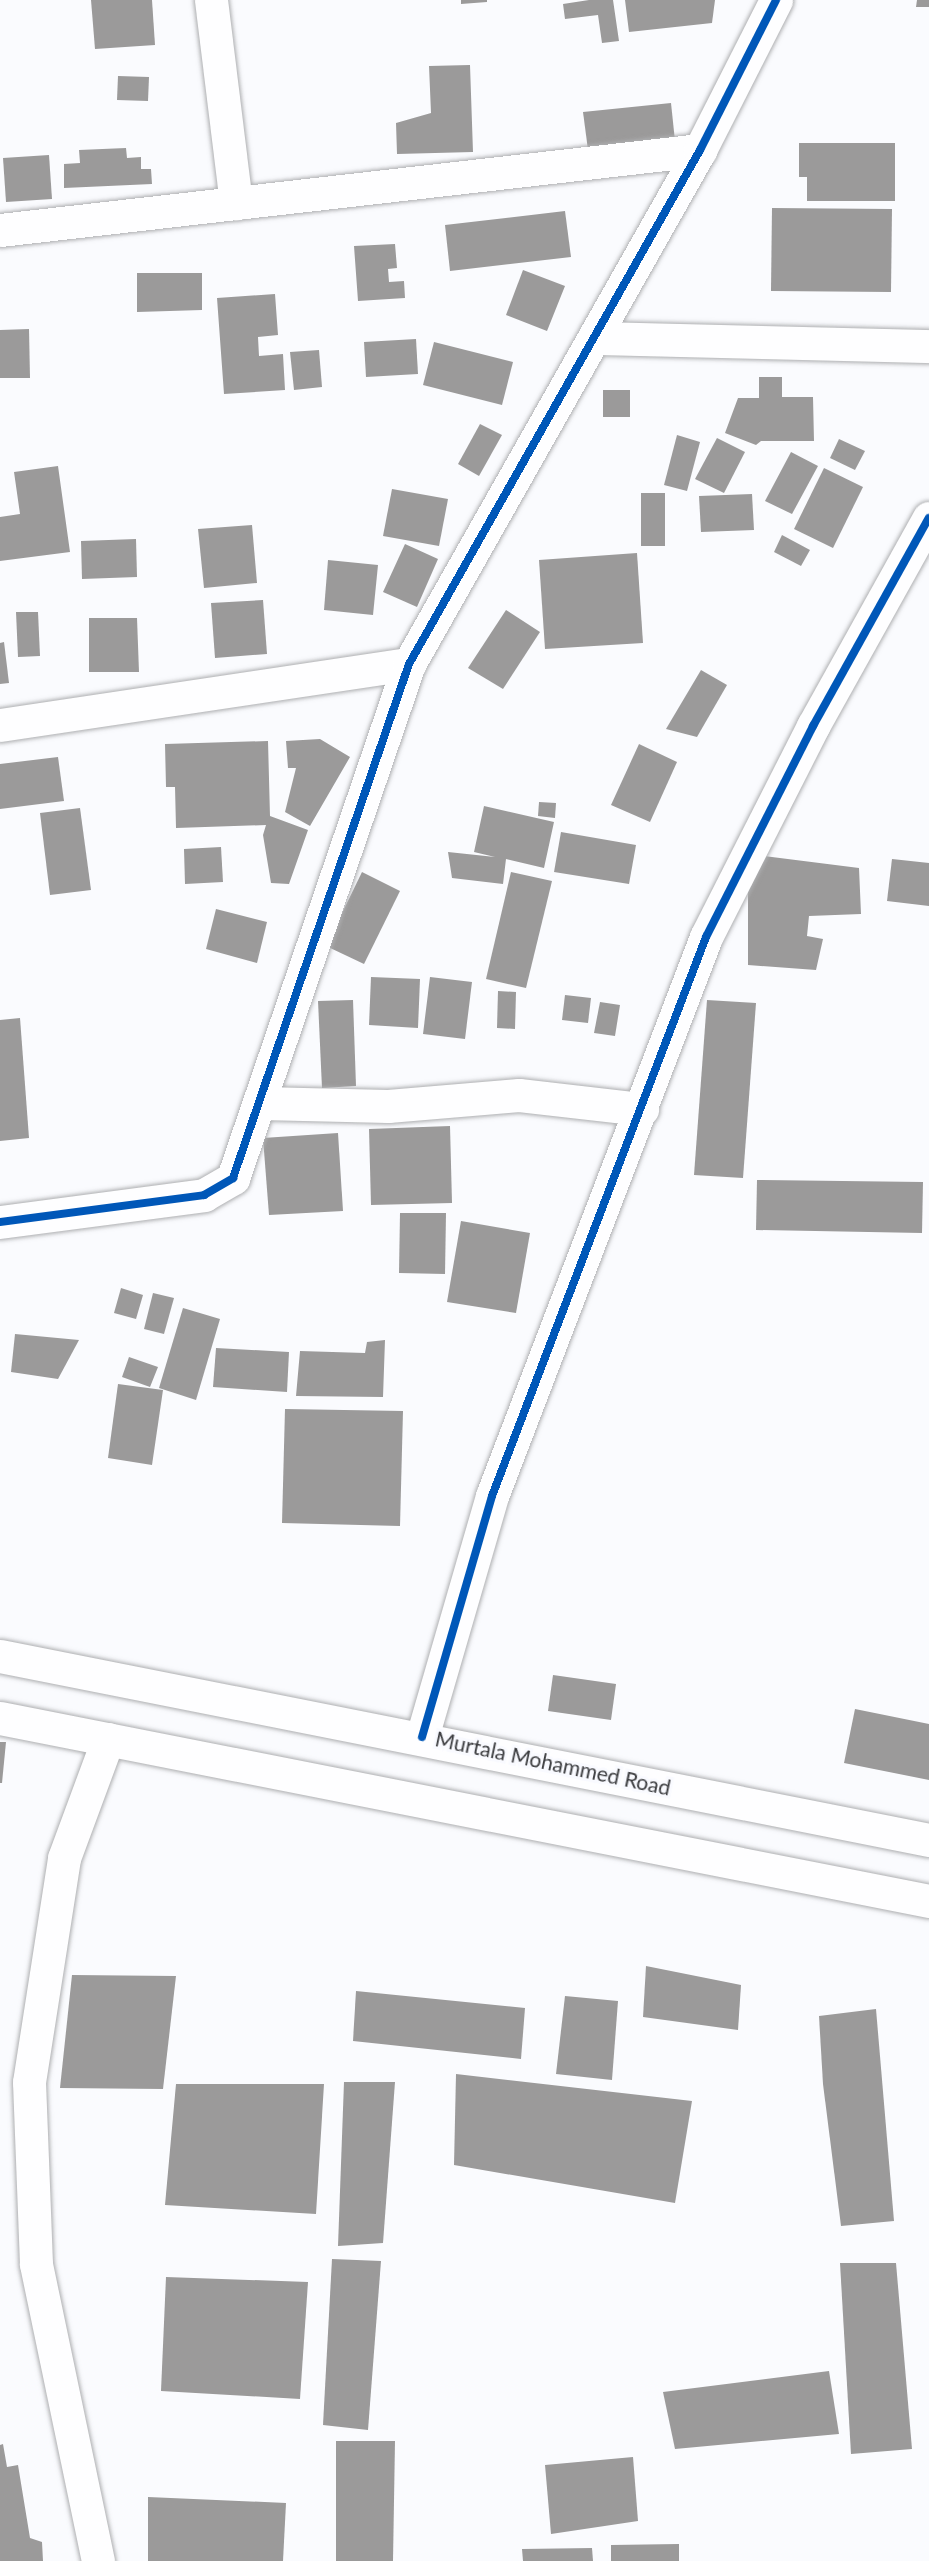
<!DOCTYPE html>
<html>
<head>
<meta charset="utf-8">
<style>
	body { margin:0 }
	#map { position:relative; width:929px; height:2561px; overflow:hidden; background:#fafbfe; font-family:Lato,sans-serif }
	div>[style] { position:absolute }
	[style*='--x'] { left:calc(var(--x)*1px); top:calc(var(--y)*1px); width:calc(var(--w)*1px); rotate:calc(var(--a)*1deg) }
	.building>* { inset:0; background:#9b9a9a }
	.roads { filter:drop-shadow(0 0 2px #aeafb1) drop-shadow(0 0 2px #aeafb1) }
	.minor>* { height:33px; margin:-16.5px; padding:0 16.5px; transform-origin:16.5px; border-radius:16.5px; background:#fefeff }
	.major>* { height:33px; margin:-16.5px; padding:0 16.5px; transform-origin:16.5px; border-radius:16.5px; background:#fefeff }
	.cycleway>* { height:8px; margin:-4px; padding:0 4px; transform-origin:4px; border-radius:4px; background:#0057b8 }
	span { translate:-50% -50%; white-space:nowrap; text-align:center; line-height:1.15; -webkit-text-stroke:6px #f9faff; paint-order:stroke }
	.street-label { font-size:21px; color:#3a3b3e }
</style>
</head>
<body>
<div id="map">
	<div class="building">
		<div style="clip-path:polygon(91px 0,152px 0,155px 45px,95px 49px)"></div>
		<div style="clip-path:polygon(461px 0,487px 0,487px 2px,461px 4px)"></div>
		<div style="clip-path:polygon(589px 0,613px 0,619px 41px,602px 43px,598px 15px,565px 19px,563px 4px)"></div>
		<div style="clip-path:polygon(625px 0,715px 0,712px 23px,629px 32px)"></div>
		<div style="clip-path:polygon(917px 0,929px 0,929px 7px,916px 7px)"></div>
		<div style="clip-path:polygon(470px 65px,473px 152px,397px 154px,396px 123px,431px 113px,429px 66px)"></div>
		<div style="clip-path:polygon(118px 76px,149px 77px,148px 101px,117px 100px)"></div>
		<div style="clip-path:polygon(671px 103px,675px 141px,588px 150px,583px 112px)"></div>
		<div style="clip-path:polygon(799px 143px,895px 143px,895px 201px,807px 201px,807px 177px,799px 177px)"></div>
		<div style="clip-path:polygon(126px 148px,127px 158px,141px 157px,141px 169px,151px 169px,152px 184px,64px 188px,64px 164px,80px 163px,79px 150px)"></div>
		<div style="clip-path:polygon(49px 155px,52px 199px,6px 202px,3px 158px)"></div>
		<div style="clip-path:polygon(772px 208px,892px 209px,891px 292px,771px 291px)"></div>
		<div style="clip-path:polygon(565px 211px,571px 257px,450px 271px,445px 225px)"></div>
		<div style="clip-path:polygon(395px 244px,397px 268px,388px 269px,389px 282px,404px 281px,405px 298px,358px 301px,354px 246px)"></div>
		<div style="clip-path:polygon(523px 270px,565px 286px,547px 331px,506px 315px)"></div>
		<div style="clip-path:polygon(137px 273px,202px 273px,202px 310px,137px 312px)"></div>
		<div style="clip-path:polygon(275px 294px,278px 335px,258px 337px,259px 356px,283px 354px,285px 390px,224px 394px,217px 298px)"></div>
		<div style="clip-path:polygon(29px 329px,30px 378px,0 378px,0 330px)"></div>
		<div style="clip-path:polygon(416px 339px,418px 374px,366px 377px,364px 342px)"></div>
		<div style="clip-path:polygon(434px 342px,513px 362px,502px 405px,423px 385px)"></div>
		<div style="clip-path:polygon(319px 350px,322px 387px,294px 390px,290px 352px)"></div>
		<div style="clip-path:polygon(759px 377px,782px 377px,782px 397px,813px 397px,814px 441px,761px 441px,756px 445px,725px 433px,738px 398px,759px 398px)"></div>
		<div style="clip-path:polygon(603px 390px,630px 390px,630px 417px,603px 417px)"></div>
		<div style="clip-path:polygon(480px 424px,502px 435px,479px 476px,458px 464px)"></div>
		<div style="clip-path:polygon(677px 435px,700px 442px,687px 491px,664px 485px)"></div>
		<div style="clip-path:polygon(717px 438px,745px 452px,724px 493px,695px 479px)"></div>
		<div style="clip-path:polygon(839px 439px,865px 451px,855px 470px,830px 458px)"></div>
		<div style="clip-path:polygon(791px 452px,818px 466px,792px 514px,765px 501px)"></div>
		<div style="clip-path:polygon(58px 466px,70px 552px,0 561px,0 517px,20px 514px,14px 472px)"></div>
		<div style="clip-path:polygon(824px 468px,863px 487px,833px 548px,794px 529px)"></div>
		<div style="clip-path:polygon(392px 489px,448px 499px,439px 546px,383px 536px)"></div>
		<div style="clip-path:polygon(641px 493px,665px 493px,665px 546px,641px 546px)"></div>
		<div style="clip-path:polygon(752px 494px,754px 530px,701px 532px,699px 496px)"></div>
		<div style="clip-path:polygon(252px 525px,257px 583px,204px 588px,198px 529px)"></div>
		<div style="clip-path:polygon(782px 535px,810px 550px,801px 566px,774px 552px)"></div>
		<div style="clip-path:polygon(136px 539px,137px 577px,82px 579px,81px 541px)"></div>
		<div style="clip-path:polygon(405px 544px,438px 559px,417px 607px,383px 592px)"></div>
		<div style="clip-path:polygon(637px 553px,643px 643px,545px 649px,539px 560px)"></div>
		<div style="clip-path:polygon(328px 560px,378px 565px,373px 615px,324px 610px)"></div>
		<div style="clip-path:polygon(263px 600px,267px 654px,215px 658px,211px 603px)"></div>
		<div style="clip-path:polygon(506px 610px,540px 632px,503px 689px,468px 668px)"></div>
		<div style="clip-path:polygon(16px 612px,38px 612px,40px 656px,18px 657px)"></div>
		<div style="clip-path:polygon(89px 618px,137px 618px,139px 672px,89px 672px)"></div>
		<div style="clip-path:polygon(4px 642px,9px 683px,0 684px,0 643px)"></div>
		<div style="clip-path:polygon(701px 670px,727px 685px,697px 737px,666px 729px)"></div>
		<div style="clip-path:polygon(320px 739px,350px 757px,310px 826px,285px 812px,296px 768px,288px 768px,286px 741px)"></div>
		<div style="clip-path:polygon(268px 741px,270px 816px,308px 830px,289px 884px,271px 883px,263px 835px,266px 825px,176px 828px,175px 787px,166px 787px,165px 744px)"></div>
		<div style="clip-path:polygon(639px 744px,677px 762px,650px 822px,611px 805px)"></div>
		<div style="clip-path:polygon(58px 757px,64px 801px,0 809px,0 764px)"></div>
		<div style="clip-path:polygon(539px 802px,556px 803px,555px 818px,538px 816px)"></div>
		<div style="clip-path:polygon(484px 806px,554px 822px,544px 868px,506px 859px,503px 884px,452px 878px,448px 852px,495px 857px,474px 852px)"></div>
		<div style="clip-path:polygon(80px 808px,91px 890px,50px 895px,40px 813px)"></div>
		<div style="clip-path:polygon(561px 832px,636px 845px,629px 884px,554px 872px)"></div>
		<div style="clip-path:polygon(221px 847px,223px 882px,185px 884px,184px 849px)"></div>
		<div style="clip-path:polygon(748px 854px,859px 868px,861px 914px,809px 916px,807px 936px,823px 939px,816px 970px,748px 965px)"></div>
		<div style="clip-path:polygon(892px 859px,929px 863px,929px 906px,887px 901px)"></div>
		<div style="clip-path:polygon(362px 872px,400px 891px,364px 964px,326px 946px)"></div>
		<div style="clip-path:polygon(511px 872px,552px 881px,526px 988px,486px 979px)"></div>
		<div style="clip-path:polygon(216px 909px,267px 922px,257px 963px,206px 949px)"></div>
		<div style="clip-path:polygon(371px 977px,420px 979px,418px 1028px,369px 1025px)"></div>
		<div style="clip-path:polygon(430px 977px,472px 982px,465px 1039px,423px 1034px)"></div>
		<div style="clip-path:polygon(498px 991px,516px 992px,515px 1029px,497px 1028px)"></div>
		<div style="clip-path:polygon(565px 995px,591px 998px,588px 1023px,562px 1020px)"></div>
		<div style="clip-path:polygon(353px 1000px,356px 1086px,322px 1088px,318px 1001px)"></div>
		<div style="clip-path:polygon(707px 1000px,756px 1003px,743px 1178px,694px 1175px)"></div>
		<div style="clip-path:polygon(600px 1002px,620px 1005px,615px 1036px,594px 1033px)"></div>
		<div style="clip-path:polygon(20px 1018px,29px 1138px,0 1141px,0 1020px)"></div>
		<div style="clip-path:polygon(450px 1126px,452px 1203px,371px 1205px,369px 1129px)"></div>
		<div style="clip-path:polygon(338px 1133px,343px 1211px,269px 1215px,263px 1138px)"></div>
		<div style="clip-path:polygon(757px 1180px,923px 1182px,922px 1233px,756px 1230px)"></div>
		<div style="clip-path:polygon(400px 1213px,446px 1213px,445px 1274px,399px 1273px)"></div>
		<div style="clip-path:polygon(461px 1221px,530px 1233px,516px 1313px,447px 1302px)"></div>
		<div style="clip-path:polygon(121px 1288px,143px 1295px,136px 1319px,114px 1313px)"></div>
		<div style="clip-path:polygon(153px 1293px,174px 1298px,164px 1334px,144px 1329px)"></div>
		<div style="clip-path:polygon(183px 1308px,220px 1319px,196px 1400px,159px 1388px)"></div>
		<div style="clip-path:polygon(15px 1334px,79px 1340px,58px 1379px,11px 1372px)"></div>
		<div style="clip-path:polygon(385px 1340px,383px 1397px,296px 1396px,300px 1351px,365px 1353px,367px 1342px)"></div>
		<div style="clip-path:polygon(216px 1348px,289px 1352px,287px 1392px,213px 1387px)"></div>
		<div style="clip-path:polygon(129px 1357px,158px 1367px,150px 1387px,122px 1377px)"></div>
		<div style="clip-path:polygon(118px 1384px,163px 1390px,152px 1465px,108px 1458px)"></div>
		<div style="clip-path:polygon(285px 1409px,403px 1411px,400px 1526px,282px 1523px)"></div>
		<div style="clip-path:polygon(553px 1675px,616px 1684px,611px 1720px,548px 1711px)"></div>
		<div style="clip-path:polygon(855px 1709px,929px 1724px,929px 1780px,844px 1763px)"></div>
		<div style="clip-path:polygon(0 1742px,6px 1742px,2px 1783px,0 1783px)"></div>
		<div style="clip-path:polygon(646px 1966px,741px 1985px,738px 2030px,643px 2017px)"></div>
		<div style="clip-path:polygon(72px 1975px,176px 1976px,163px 2089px,60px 2088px)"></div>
		<div style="clip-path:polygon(356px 1991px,525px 2008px,521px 2059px,353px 2041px)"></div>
		<div style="clip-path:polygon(565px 1996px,618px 2001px,612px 2080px,556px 2074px)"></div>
		<div style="clip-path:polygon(876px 2009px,894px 2221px,841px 2226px,823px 2084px,819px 2016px)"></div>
		<div style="clip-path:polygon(456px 2074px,692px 2101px,675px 2203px,454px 2165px)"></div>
		<div style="clip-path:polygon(344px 2082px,395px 2082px,383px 2243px,338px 2246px)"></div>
		<div style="clip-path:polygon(176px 2084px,324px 2084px,316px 2214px,165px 2205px)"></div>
		<div style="clip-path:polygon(332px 2259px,381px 2261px,368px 2430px,323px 2425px)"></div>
		<div style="clip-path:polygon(840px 2263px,896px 2263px,912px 2449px,851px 2454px)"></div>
		<div style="clip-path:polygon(166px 2277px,308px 2282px,300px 2399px,161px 2391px)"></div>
		<div style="clip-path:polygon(829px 2371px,839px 2434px,675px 2449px,663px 2392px)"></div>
		<div style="clip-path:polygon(336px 2441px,395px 2441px,393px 2561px,336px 2561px)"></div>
		<div style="clip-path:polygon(3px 2444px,7px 2467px,18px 2465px,30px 2538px,42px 2542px,43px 2561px,0 2561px,0 2445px)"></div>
		<div style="clip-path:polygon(633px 2457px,638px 2521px,551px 2534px,545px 2465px)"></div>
		<div style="clip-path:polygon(148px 2497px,286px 2503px,283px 2561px,148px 2561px)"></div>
		<div style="clip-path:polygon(679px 2544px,679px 2561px,611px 2561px,611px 2545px)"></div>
		<div style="clip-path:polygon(592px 2548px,593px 2561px,523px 2561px,522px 2549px)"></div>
	</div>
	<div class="roads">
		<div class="minor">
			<div style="--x:211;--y:0;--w:205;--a:83"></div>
			<div style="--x:0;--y:230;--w:705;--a:-6.52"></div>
			<div style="--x:594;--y:338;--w:335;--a:1.4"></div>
			<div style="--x:0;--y:725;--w:414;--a:-8.5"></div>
			<div style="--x:261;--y:1103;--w:127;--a:1.4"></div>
			<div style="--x:388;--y:1106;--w:131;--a:-4.8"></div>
			<div style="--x:519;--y:1095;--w:124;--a:6.5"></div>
			<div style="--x:0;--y:1222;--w:206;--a:-7.5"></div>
			<div style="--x:204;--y:1195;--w:34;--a:-30"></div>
			<div style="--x:233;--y:1178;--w:543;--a:-71.1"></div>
			<div style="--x:409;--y:664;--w:591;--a:-60.48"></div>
			<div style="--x:700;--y:150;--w:168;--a:-63.1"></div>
			<div style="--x:422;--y:1737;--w:251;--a:-73.8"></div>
			<div style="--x:492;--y:1496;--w:599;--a:-69.05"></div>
			<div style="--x:706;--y:937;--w:237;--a:-63.1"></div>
			<div style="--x:813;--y:726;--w:238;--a:-60.9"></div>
			<div style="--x:98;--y:2561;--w:303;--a:-101.8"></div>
			<div style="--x:36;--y:2264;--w:182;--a:-92.2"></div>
			<div style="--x:29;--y:2082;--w:227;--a:-81.1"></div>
			<div style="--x:64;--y:1858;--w:127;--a:-69.7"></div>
		</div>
		<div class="major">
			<div style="--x:0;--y:1656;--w:947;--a:11.2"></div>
			<div style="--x:0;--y:1718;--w:947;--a:11.14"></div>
		</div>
	</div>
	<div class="cycleway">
		<div style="--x:0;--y:1222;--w:206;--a:-7.5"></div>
		<div style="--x:204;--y:1195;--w:34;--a:-30"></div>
		<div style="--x:233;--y:1178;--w:543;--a:-71.1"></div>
		<div style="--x:409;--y:664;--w:591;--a:-60.48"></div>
		<div style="--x:700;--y:150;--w:168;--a:-63.1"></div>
		<div style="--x:422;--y:1737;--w:251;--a:-73.8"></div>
		<div style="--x:492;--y:1496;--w:599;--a:-69.05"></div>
		<div style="--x:706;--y:937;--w:237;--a:-63.1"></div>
		<div style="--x:813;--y:726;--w:238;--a:-60.9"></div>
	</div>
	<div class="street-label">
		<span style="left:553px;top:1763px;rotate:12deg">Murtala Mohammed Road</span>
	</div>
</div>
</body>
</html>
